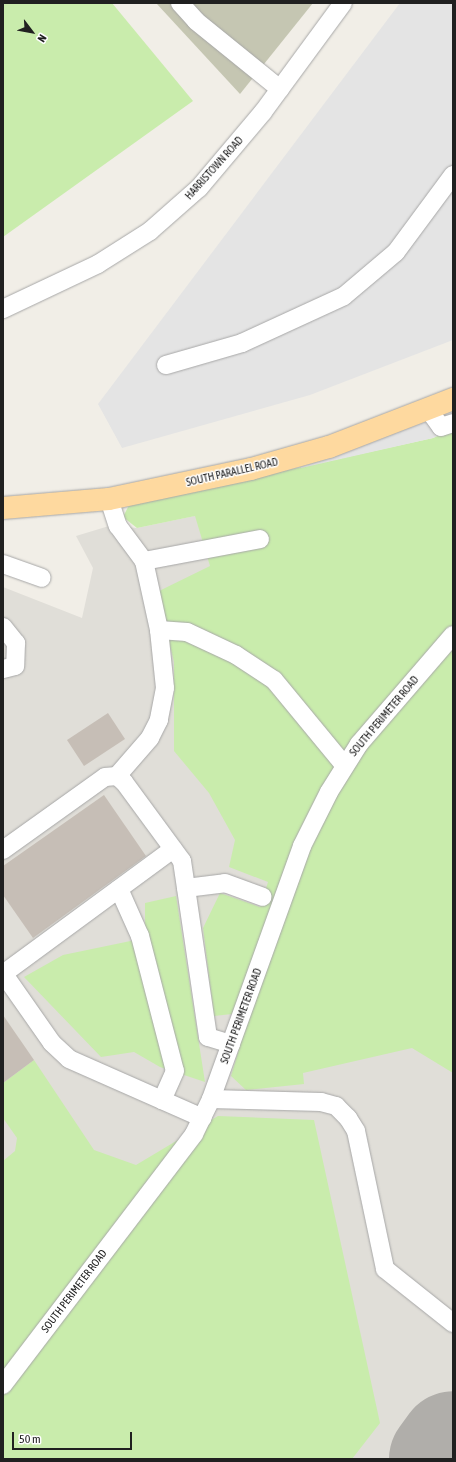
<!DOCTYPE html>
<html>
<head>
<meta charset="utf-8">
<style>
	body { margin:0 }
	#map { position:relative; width:456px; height:1462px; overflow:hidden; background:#f1eee7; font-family:"Asap Condensed",sans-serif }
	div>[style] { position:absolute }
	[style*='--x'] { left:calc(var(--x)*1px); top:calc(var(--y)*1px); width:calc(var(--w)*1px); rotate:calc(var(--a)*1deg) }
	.airport>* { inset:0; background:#e0ded8 }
	.construction>* { inset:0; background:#c5c6b2 }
	.grass>* { inset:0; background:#c9ecac }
	.parking>* { inset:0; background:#e4e4e4 }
	.runway>* { height:108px; margin:-54px; padding:0 54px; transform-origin:54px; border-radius:54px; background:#b0aeaa }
	.building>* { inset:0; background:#c6beb6 }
	.roads { filter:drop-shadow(0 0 1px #a7a7a7) drop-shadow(0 0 1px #a7a7a7) }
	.minor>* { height:18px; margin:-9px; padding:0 9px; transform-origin:9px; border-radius:9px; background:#fff }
	.major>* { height:22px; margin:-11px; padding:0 11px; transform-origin:11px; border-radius:11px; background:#fed99f }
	span { translate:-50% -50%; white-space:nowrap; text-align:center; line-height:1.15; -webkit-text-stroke:3px #fff; paint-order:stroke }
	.street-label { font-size:11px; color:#202020 }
	.frame { position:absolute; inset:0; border:4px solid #202020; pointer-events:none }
	.north { position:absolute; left:12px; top:12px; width:40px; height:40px; -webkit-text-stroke:3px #fff; paint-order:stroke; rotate:122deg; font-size:11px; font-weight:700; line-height:16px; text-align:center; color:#202020 }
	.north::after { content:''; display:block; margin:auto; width:14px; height:18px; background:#202020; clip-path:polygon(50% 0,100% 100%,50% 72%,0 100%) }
	.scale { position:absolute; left:12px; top:1432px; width:120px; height:18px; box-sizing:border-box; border:2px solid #202020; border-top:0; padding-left:5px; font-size:12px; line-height:14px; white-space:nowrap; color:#202020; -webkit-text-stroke:3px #fff; paint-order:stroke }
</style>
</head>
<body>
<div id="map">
	<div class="airport">
		<div style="clip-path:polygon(453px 434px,453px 1459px,3px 1459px,3px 587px,82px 618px,93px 568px,76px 536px,109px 526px,137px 528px,386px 476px)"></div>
	</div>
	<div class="construction">
		<div style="clip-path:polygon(156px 3px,313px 3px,240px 94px)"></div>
	</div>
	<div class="grass">
		<div style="clip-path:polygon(3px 3px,112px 3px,193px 101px,3px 237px)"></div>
		<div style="clip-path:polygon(453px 429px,453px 1073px,412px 1048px,303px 1073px,304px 1084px,246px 1090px,231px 1076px,250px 1012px,214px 1016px,203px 928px,220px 893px,260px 907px,268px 882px,229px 867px,235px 840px,209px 793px,174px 751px,174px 662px,157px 592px,210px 566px,195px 516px,137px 528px,123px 517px,129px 505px,433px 438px)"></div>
		<div style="clip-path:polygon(176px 896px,205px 1082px,160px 1067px,134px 1052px,101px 1057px,24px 977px,63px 955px,145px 938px,145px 903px)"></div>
		<div style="clip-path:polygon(34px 1060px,94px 1150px,136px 1165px,218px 1116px,314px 1120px,380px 1423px,352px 1459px,3px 1459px,3px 1161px,15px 1151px,17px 1138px,3px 1118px,3px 1083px)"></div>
	</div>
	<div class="parking">
		<div style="clip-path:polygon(400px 3px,453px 3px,453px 340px,310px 395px,122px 448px,98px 404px)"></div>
		<div style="clip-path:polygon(453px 413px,453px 429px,433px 438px,301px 468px,300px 463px)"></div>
	</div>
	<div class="runway">
		<div style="--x:443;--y:1459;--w:17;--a:-54"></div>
	</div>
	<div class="building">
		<div style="clip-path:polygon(108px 713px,125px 739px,84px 766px,67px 740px)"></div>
		<div style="clip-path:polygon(104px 795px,146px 856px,33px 938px,3px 895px,3px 866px)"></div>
		<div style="clip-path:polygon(3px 1015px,34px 1060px,3px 1083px)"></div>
	</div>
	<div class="roads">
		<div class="minor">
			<div style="--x:180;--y:3;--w:24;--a:48"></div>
			<div style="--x:196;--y:21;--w:108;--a:39"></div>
			<div style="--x:3;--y:309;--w:105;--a:-25.3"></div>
			<div style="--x:98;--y:264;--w:62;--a:-32.4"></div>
			<div style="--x:150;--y:231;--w:65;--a:-41.3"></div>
			<div style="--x:199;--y:188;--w:99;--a:-49.9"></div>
			<div style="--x:263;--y:112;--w:135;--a:-53.7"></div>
			<div style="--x:166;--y:365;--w:79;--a:-16.1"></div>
			<div style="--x:242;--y:343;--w:112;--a:-24.7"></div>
			<div style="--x:344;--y:296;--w:68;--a:-40.2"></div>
			<div style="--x:396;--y:252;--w:96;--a:-53.5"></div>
			<div style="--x:428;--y:409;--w:22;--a:54"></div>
			<div style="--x:441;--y:427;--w:13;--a:-18"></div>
			<div style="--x:109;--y:499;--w:28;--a:72"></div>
			<div style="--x:118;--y:526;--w:44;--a:53.4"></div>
			<div style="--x:144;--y:561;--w:71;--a:77.7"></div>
			<div style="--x:159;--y:630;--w:58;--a:84.1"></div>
			<div style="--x:165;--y:688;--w:33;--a:101"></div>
			<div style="--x:159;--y:720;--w:20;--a:117"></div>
			<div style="--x:150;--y:738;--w:50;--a:131"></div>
			<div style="--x:144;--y:561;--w:118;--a:-10.7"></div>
			<div style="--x:3;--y:564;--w:41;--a:19.7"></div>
			<div style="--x:3;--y:627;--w:21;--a:51"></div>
			<div style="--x:16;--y:643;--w:23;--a:92"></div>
			<div style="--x:15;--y:666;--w:12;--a:166"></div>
			<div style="--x:159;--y:630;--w:28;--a:4"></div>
			<div style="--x:187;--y:632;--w:54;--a:25.1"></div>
			<div style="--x:236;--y:655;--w:45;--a:33.3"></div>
			<div style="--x:274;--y:680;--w:110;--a:50.5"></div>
			<div style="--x:3;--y:850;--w:125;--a:-35.6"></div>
			<div style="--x:105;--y:777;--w:12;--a:-5"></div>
			<div style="--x:117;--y:776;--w:9;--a:41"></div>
			<div style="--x:124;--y:782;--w:98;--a:53.7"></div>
			<div style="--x:182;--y:861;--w:178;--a:81.6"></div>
			<div style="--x:208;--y:1037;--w:24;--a:17"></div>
			<div style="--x:186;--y:888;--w:39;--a:-7"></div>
			<div style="--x:225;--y:883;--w:40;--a:20.2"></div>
			<div style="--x:119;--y:889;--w:51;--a:65.9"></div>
			<div style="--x:140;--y:936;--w:139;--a:75.5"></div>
			<div style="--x:175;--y:1071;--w:32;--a:114"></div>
			<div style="--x:3;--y:973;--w:85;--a:55"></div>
			<div style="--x:52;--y:1043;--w:23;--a:43"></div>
			<div style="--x:69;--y:1059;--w:146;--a:23.8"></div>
			<div style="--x:3;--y:974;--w:211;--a:-36.3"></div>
			<div style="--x:211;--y:1099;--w:110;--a:1.6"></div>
			<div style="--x:321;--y:1102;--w:16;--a:15"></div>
			<div style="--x:336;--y:1106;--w:17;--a:45"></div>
			<div style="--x:348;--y:1118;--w:15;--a:58"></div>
			<div style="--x:356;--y:1131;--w:141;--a:78.1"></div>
			<div style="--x:385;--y:1269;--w:87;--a:38.5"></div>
			<div style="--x:3;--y:1385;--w:315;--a:-52.7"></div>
			<div style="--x:194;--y:1134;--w:39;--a:-64"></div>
			<div style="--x:211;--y:1099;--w:269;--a:-70.2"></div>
			<div style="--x:302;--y:846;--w:60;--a:-63.4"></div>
			<div style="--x:329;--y:792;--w:57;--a:-58"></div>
			<div style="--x:359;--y:744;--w:144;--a:-49.2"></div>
		</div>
		<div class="major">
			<div style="--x:3;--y:508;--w:106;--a:-4.9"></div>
			<div style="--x:109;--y:499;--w:145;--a:-11.9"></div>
			<div style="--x:251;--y:469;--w:81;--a:-15.8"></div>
			<div style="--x:329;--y:447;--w:133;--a:-21.2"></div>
		</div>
	</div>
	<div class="street-label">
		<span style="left:214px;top:168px;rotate:-48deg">HARRISTOWN ROAD</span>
		<span style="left:232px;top:472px;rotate:-13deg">SOUTH PARALLEL ROAD</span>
		<span style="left:384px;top:716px;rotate:-50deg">SOUTH PERIMETER ROAD</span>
		<span style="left:241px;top:1016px;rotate:-70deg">SOUTH PERIMETER ROAD</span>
		<span style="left:74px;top:1291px;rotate:-53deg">SOUTH PERIMETER ROAD</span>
	</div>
	<div class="frame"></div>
	<div class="north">N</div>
	<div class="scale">50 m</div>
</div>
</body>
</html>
